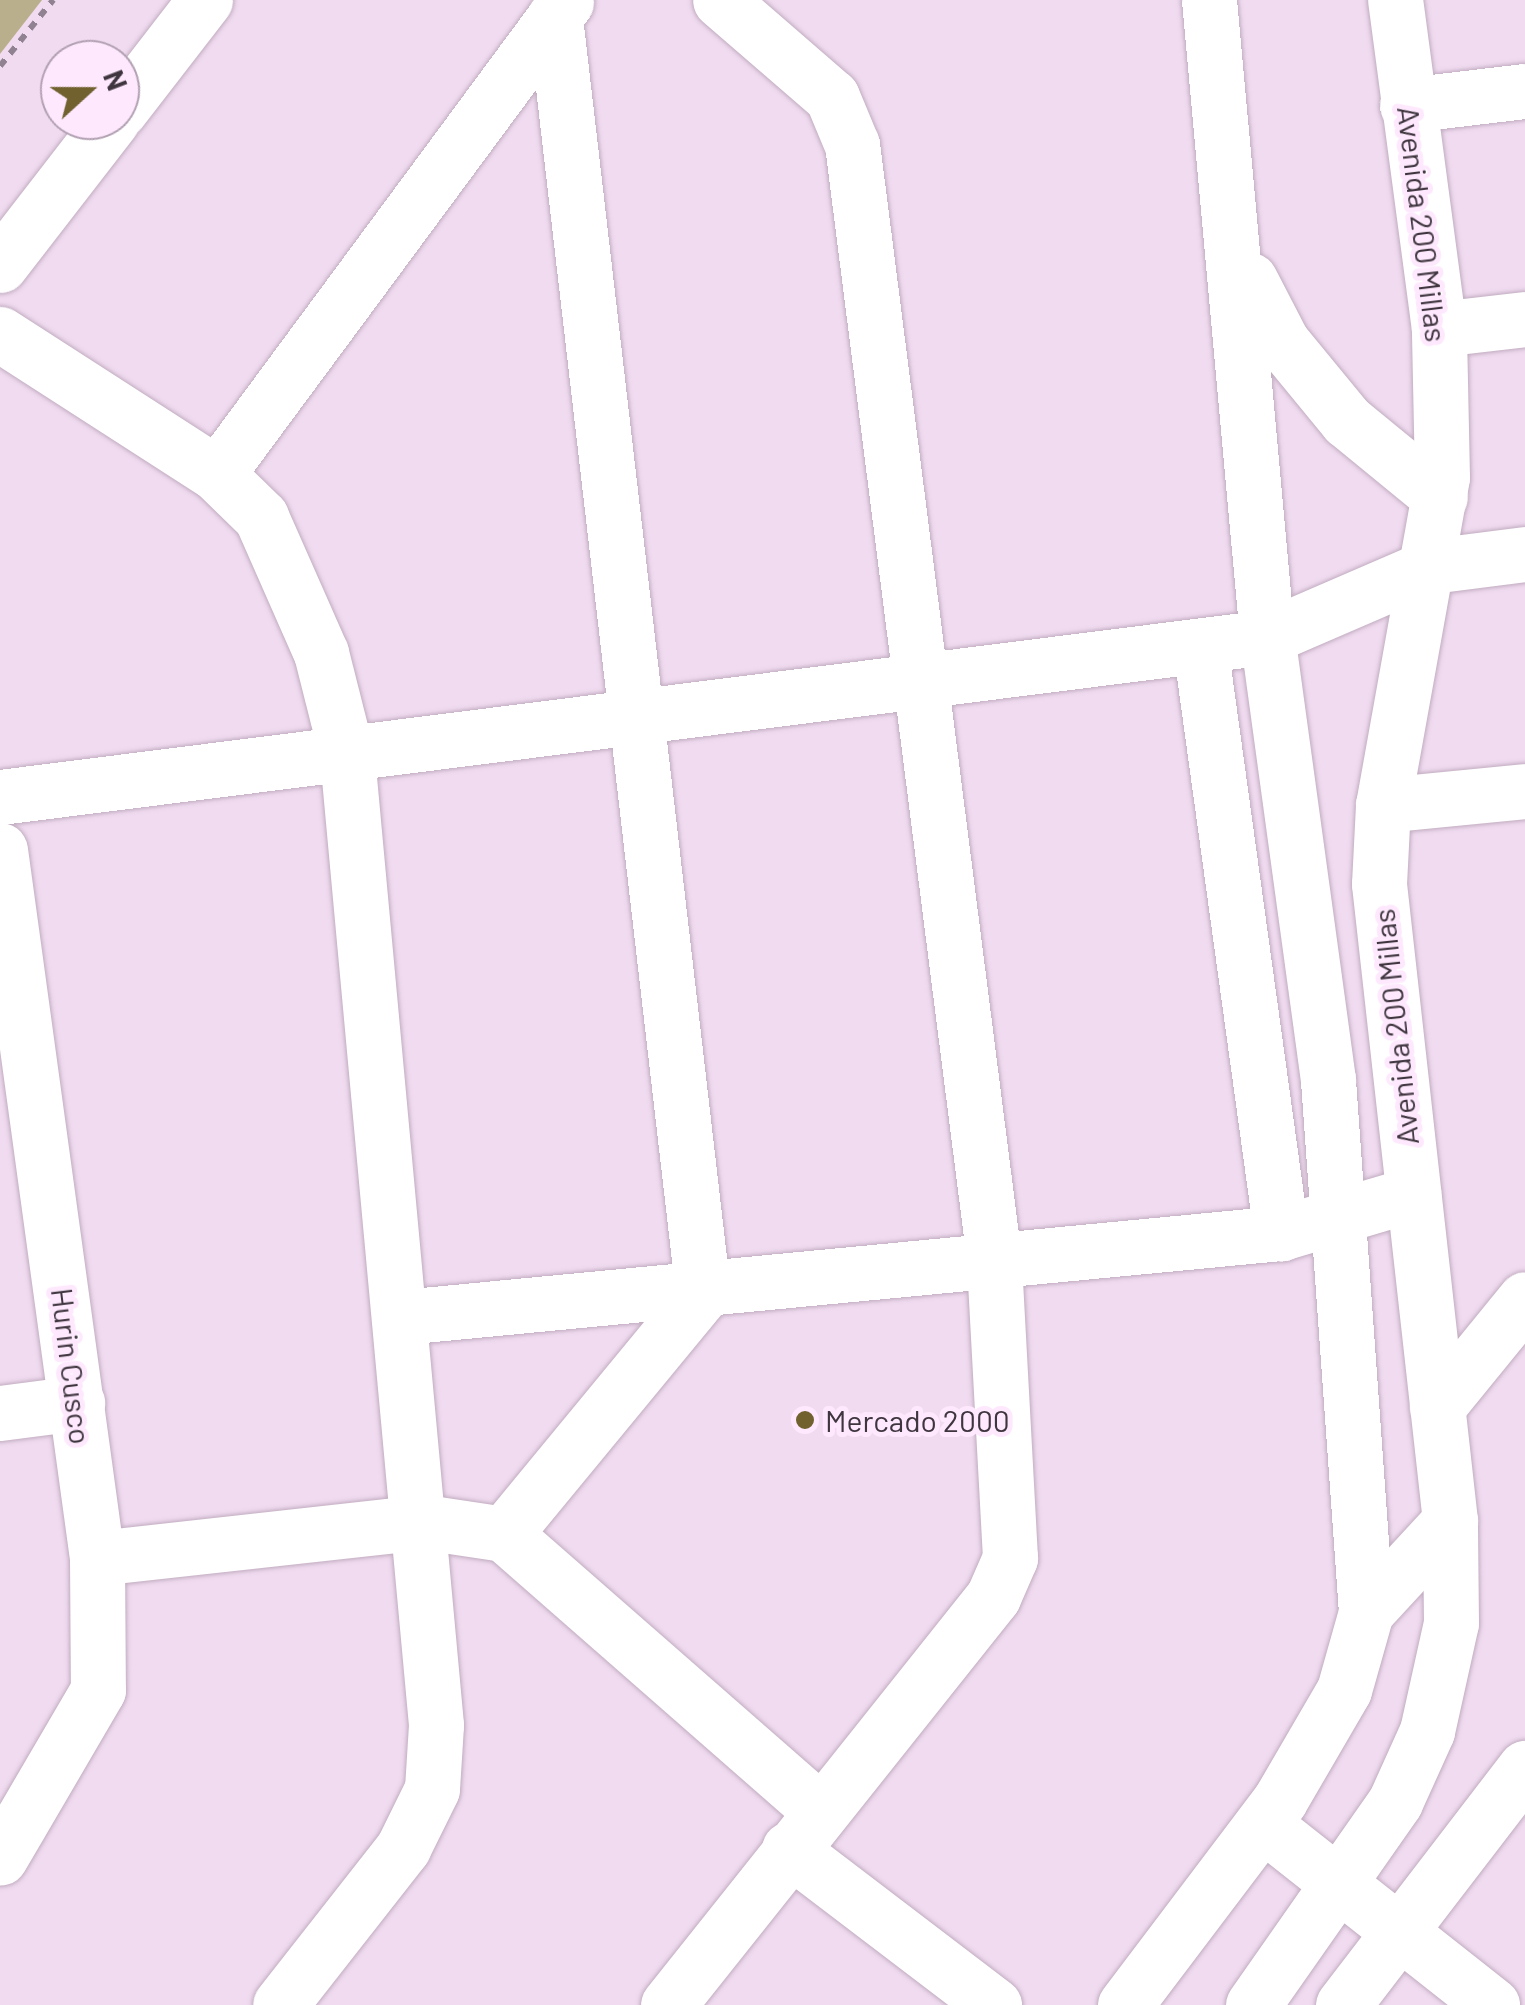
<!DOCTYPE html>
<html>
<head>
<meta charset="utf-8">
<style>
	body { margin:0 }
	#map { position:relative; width:1525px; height:2005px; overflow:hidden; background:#f0dbf0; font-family:Barlow,sans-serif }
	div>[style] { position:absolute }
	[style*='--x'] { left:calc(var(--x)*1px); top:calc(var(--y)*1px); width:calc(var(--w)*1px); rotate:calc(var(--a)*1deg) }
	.green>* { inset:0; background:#baaf8d }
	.path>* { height:6px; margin-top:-3px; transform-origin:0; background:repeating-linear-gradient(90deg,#918291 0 8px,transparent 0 16px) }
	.roads { filter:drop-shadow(0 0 2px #c1acc0) drop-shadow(0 0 2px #c1acc0) }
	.minor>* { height:55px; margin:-27.5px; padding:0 27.5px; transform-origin:27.5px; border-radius:27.5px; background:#fff }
	.major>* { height:55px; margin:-27.5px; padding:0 27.5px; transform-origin:27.5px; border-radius:27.5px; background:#fff }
	.dots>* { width:28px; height:28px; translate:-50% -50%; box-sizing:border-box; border:5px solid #fee8fd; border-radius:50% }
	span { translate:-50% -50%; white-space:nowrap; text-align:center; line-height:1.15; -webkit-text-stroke:10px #fee8fd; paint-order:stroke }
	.street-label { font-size:30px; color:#3e353e }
	.poi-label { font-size:30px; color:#3e353e }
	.left { translate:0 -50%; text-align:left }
	.north { position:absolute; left:40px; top:40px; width:100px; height:100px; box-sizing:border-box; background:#fee8fd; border:2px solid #b1a0b1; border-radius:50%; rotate:69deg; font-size:28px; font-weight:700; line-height:40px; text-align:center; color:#3e353e }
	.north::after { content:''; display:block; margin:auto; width:35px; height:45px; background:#70612f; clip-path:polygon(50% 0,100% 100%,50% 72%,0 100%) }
</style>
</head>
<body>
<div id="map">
	<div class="green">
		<div style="clip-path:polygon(0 0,42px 0,0 54px)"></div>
	</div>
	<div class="path">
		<div style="--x:0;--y:66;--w:85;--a:-51.2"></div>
	</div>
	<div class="roads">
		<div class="minor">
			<div style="--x:1407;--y:105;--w:119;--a:-6.8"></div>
			<div style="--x:120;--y:110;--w:139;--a:-52.3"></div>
			<div style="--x:0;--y:265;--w:183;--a:-52.3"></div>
			<div style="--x:1250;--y:280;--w:70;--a:62.7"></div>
			<div style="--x:1282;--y:342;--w:102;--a:50.6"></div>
			<div style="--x:1347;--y:421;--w:120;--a:39.3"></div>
			<div style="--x:1439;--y:329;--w:87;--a:-6.6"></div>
			<div style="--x:0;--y:334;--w:258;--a:32.8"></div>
			<div style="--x:217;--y:474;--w:62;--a:44.3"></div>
			<div style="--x:261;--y:517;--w:149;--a:66.2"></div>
			<div style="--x:321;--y:653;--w:106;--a:75.8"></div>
			<div style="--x:347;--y:756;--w:973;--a:84.75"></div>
			<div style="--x:436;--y:1725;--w:64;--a:93.6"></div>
			<div style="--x:432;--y:1789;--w:66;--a:116.2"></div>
			<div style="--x:403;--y:1848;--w:199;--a:128.1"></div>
			<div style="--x:217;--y:474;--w:587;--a:-53.52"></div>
			<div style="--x:1200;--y:646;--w:593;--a:82.14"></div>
			<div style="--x:0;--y:797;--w:1277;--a:-7.2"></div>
			<div style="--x:1267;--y:637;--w:179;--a:-23.4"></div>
			<div style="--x:1431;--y:566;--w:95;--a:-7.3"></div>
			<div style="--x:1383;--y:805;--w:143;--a:-5.6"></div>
			<div style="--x:0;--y:850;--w:715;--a:82.2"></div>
			<div style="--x:97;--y:1558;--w:132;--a:89.6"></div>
			<div style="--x:98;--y:1690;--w:194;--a:120.3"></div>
			<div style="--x:402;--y:1317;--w:883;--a:-5.46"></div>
			<div style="--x:1281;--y:1233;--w:138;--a:-16.5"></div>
			<div style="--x:1437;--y:1407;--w:139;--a:-50.8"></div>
			<div style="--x:0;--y:1413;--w:78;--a:-7.4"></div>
			<div style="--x:504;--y:1534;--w:313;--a:-50.5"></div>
			<div style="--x:703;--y:1293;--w:1285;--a:-96.62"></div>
			<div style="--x:97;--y:1558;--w:329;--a:-6.3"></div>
			<div style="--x:424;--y:1522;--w:81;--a:8.5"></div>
			<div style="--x:504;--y:1534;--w:420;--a:41.2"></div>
			<div style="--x:1366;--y:1612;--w:124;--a:-47.3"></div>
			<div style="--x:1263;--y:1824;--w:292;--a:38.3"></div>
			<div style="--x:789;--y:1849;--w:258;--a:37.3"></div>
			<div style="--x:668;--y:2005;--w:522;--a:-51.46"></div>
			<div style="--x:993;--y:1597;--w:43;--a:-66.4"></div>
			<div style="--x:1010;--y:1558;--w:299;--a:-93.1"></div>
			<div style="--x:994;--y:1259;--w:1123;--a:-97.26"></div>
			<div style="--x:852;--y:145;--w:52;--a:-112.6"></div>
			<div style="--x:832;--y:97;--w:148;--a:-139.1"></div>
			<div style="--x:1125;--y:2005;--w:257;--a:-52.9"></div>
			<div style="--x:1280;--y:1800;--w:127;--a:-59.8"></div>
			<div style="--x:1344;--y:1690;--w:81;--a:-74.2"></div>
			<div style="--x:1366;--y:1612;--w:533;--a:-94.09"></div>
			<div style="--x:1328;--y:1080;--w:447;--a:-97.8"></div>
			<div style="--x:1267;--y:637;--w:640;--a:-95.2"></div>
			<div style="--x:1343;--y:2005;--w:299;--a:-52.5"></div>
		</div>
		<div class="major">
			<div style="--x:1253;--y:2005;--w:248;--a:-55"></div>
			<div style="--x:1395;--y:1802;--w:78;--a:-65.7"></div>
			<div style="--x:1427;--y:1731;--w:111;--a:-77.5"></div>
			<div style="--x:1451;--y:1623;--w:102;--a:-90.6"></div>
			<div style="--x:1450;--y:1521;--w:641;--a:-96.36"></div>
			<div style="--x:1379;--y:884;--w:79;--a:-87.1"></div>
			<div style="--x:1383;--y:805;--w:333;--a:-79.8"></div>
			<div style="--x:1442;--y:477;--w:148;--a:-91.2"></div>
			<div style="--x:1439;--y:329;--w:332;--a:-97.6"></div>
		</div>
	</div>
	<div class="dots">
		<div style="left:805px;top:1420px;background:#70612f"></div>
	</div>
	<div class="street-label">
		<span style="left:1423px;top:224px;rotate:83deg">Avenida 200 Millas</span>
		<span style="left:1395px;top:1027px;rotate:-96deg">Avenida 200 Millas</span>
		<span style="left:72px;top:1366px;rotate:83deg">Hurin Cusco</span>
	</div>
	<div class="poi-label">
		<span class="left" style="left:825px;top:1420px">Mercado 2000</span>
	</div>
	<div class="north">N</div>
</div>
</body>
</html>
